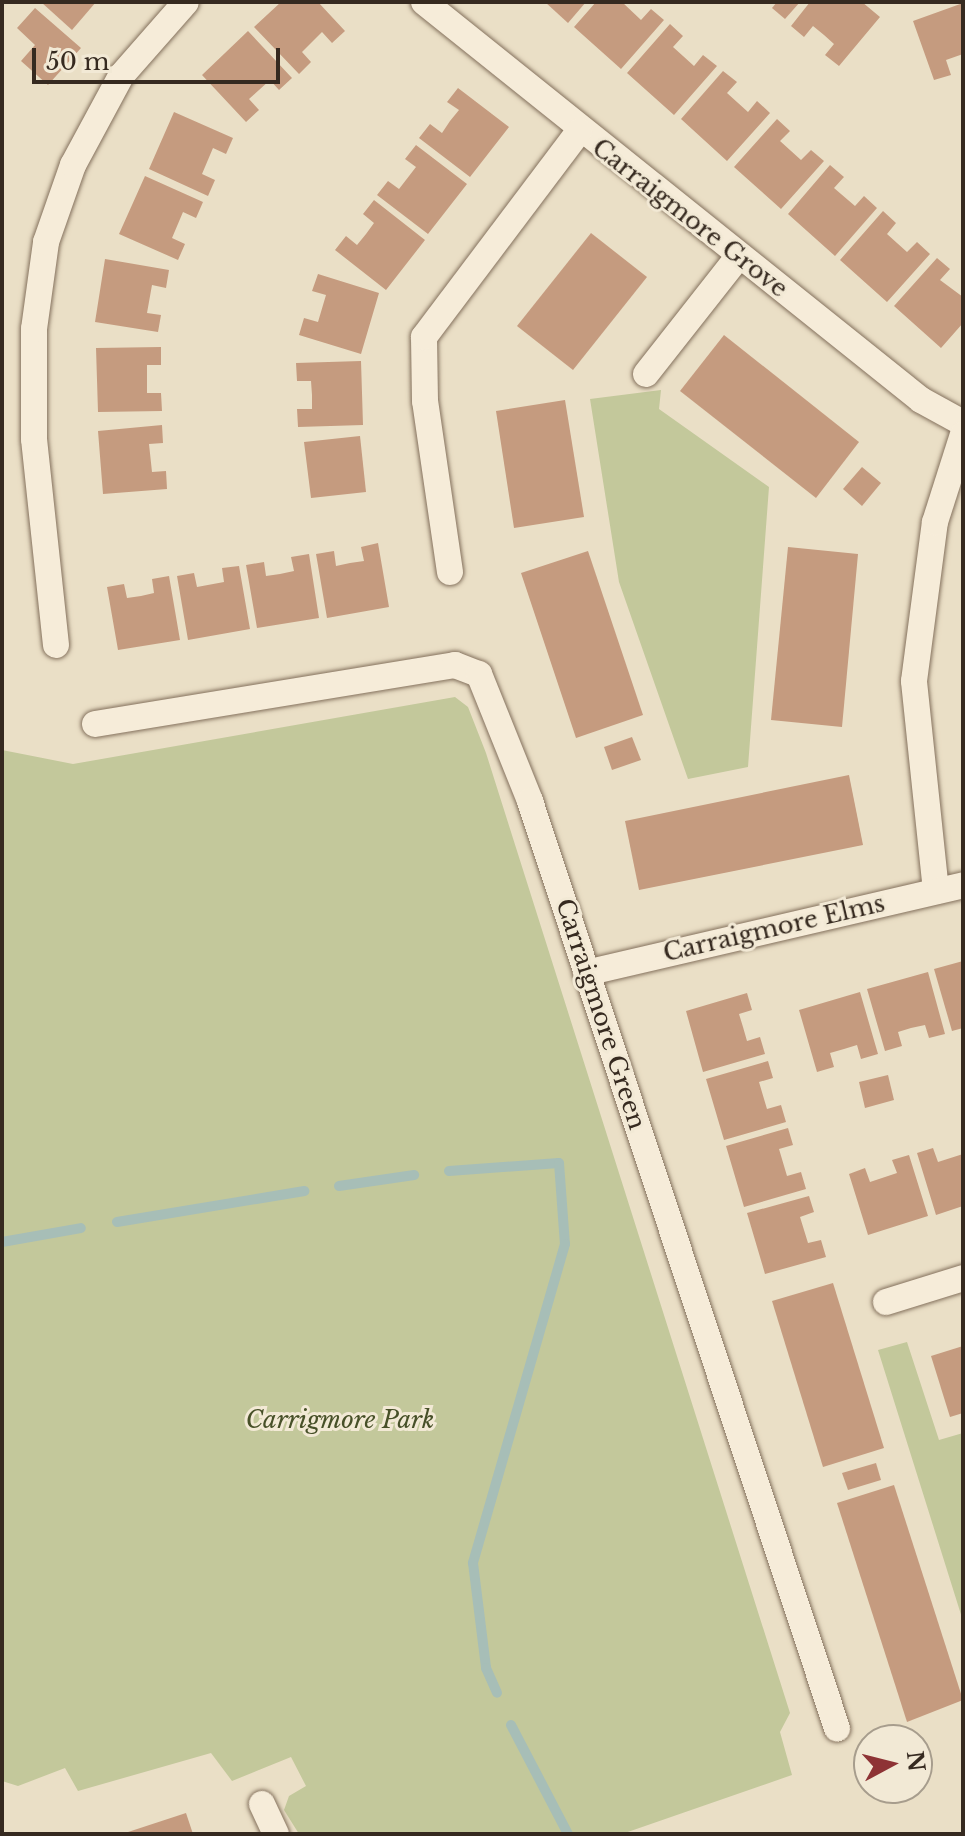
<!DOCTYPE html>
<html>
<head>
<meta charset="utf-8">
<style>
	body { margin:0 }
	#map { position:relative; width:965px; height:1836px; overflow:hidden; background:#eadfc6; font-family:"Libre Baskerville",serif }
	div>[style] { position:absolute }
	[style*='--x'] { left:calc(var(--x)*1px); top:calc(var(--y)*1px); width:calc(var(--w)*1px); rotate:calc(var(--a)*1deg) }
	.green>* { inset:0; background:#c3c89b }
	.stream>* { height:10px; margin:-5px; padding:0 5px; transform-origin:5px; border-radius:5px; background:#a7beb7 }
	.building>* { inset:0; background:#c59b7f }
	.roads { filter:drop-shadow(0 0 2px #84715d) drop-shadow(0 0 2px #84715d) }
	.minor>* { height:26px; margin:-13px; padding:0 13px; transform-origin:13px; border-radius:13px; background:#f6ecd9 }
	span { translate:-50% -50%; white-space:nowrap; text-align:center; line-height:1.15; -webkit-text-stroke:6px #f2e9d5; paint-order:stroke }
	.street-label { font-size:24px; color:#362a20 }
	.park-label { font-size:24px; color:#475028; font-style:italic }
	.frame { position:absolute; inset:0; border:4px solid #362a20; pointer-events:none }
	.north { position:absolute; left:853px; top:1724px; width:80px; height:80px; box-sizing:border-box; background:#f2e9d5; border:2px solid #a79d8d; border-radius:50%; rotate:83deg; font-size:22px; font-weight:700; line-height:32px; text-align:center; color:#362a20 }
	.north::after { content:''; display:block; margin:auto; width:28px; height:36px; background:#8e3335; clip-path:polygon(50% 0,100% 100%,50% 72%,0 100%) }
	.scale { position:absolute; left:32px; top:48px; width:248px; height:36px; box-sizing:border-box; border:4px solid #362a20; border-top:0; padding-left:10px; font-size:24px; line-height:28px; white-space:nowrap; color:#362a20; -webkit-text-stroke:6px #f2e9d5; paint-order:stroke }
</style>
</head>
<body>
<div id="map">
	<div class="green">
		<div style="clip-path:polygon(661px 390px,659px 409px,769px 487px,748px 767px,688px 779px,619px 582px,590px 399px)"></div>
		<div style="clip-path:polygon(455px 697px,468px 707px,486px 753px,790px 1713px,780px 1732px,792px 1775px,622px 1834px,299px 1834px,284px 1810px,289px 1796px,306px 1786px,291px 1757px,232px 1781px,211px 1753px,78px 1791px,65px 1768px,18px 1786px,2px 1781px,2px 750px,73px 764px)"></div>
		<div style="clip-path:polygon(907px 1342px,939px 1440px,963px 1433px,963px 1621px,878px 1350px)"></div>
	</div>
	<div class="stream">
		<div style="--x:449;--y:1171;--w:110;--a:-4.2"></div>
		<div style="--x:559;--y:1163;--w:81;--a:85.8"></div>
		<div style="--x:565;--y:1244;--w:332;--a:106.1"></div>
		<div style="--x:473;--y:1563;--w:106;--a:82.9"></div>
		<div style="--x:486;--y:1668;--w:27;--a:66"></div>
		<div style="--x:339;--y:1186;--w:76;--a:-8.3"></div>
		<div style="--x:117;--y:1222;--w:190;--a:-9.4"></div>
		<div style="--x:2;--y:1242;--w:80;--a:-10"></div>
		<div style="--x:511;--y:1725;--w:123;--a:62.4"></div>
	</div>
	<div class="building">
		<div style="clip-path:polygon(41px 2px,96px 2px,72px 30px)"></div>
		<div style="clip-path:polygon(281px 2px,318px 2px,345px 31px,332px 43px,322px 32px,302px 52px,311px 62px,299px 74px,254px 27px)"></div>
		<div style="clip-path:polygon(545px 2px,586px 2px,568px 23px)"></div>
		<div style="clip-path:polygon(596px 2px,622px 2px,641px 20px,651px 9px,664px 20px,621px 69px,574px 27px)"></div>
		<div style="clip-path:polygon(777px 2px,800px 2px,785px 19px,772px 8px)"></div>
		<div style="clip-path:polygon(810px 2px,862px 2px,880px 17px,839px 66px,825px 55px,834px 44px,824px 35px,813px 26px,804px 37px,791px 26px)"></div>
		<div style="clip-path:polygon(963px 3px,963px 54px,946px 60px,951px 75px,934px 80px,913px 21px)"></div>
		<div style="clip-path:polygon(35px 8px,81px 48px,48px 85px,21px 61px,35px 45px,17px 28px)"></div>
		<div style="clip-path:polygon(670px 24px,683px 36px,673px 47px,683px 56px,694px 66px,703px 55px,717px 66px,674px 115px,627px 73px)"></div>
		<div style="clip-path:polygon(248px 31px,292px 78px,279px 90px,270px 80px,259px 90px,249px 99px,259px 110px,246px 122px,202px 75px)"></div>
		<div style="clip-path:polygon(723px 71px,737px 82px,727px 93px,748px 112px,757px 101px,770px 113px,727px 161px,681px 119px)"></div>
		<div style="clip-path:polygon(458px 88px,509px 127px,470px 177px,419px 138px,430px 124px,442px 133px,450px 121px,459px 110px,447px 102px)"></div>
		<div style="clip-path:polygon(174px 112px,233px 138px,226px 154px,213px 148px,202px 174px,215px 180px,208px 196px,149px 169px)"></div>
		<div style="clip-path:polygon(777px 119px,790px 131px,780px 141px,801px 160px,811px 150px,824px 161px,781px 209px,734px 167px)"></div>
		<div style="clip-path:polygon(416px 145px,467px 184px,428px 234px,377px 195px,388px 181px,399px 189px,416px 167px,405px 159px)"></div>
		<div style="clip-path:polygon(830px 165px,844px 177px,834px 188px,855px 206px,864px 196px,877px 208px,835px 256px,788px 214px)"></div>
		<div style="clip-path:polygon(145px 176px,203px 202px,196px 218px,183px 212px,172px 238px,185px 244px,178px 260px,119px 234px)"></div>
		<div style="clip-path:polygon(374px 200px,425px 240px,386px 290px,335px 250px,346px 236px,357px 245px,366px 234px,374px 223px,363px 214px)"></div>
		<div style="clip-path:polygon(883px 211px,896px 223px,887px 234px,907px 252px,917px 242px,930px 254px,887px 302px,840px 260px)"></div>
		<div style="clip-path:polygon(591px 233px,647px 277px,573px 370px,517px 326px)"></div>
		<div style="clip-path:polygon(937px 258px,950px 269px,940px 280px,963px 297px,963px 323px,941px 348px,894px 306px)"></div>
		<div style="clip-path:polygon(105px 259px,169px 270px,166px 288px,152px 285px,147px 313px,161px 315px,158px 332px,95px 322px)"></div>
		<div style="clip-path:polygon(318px 274px,379px 293px,361px 354px,299px 335px,304px 318px,318px 322px,326px 295px,312px 291px)"></div>
		<div style="clip-path:polygon(724px 335px,859px 442px,816px 498px,680px 391px)"></div>
		<div style="clip-path:polygon(161px 347px,161px 365px,147px 365px,147px 393px,161px 393px,162px 411px,98px 412px,96px 348px)"></div>
		<div style="clip-path:polygon(361px 361px,363px 425px,298px 427px,297px 409px,312px 409px,312px 395px,311px 381px,297px 381px,296px 363px)"></div>
		<div style="clip-path:polygon(565px 400px,584px 517px,514px 528px,496px 411px)"></div>
		<div style="clip-path:polygon(162px 425px,163px 443px,149px 444px,152px 472px,166px 471px,167px 489px,103px 494px,98px 431px)"></div>
		<div style="clip-path:polygon(360px 436px,366px 492px,311px 498px,304px 442px)"></div>
		<div style="clip-path:polygon(862px 467px,881px 483px,862px 506px,843px 489px)"></div>
		<div style="clip-path:polygon(378px 543px,389px 607px,327px 618px,316px 554px,334px 551px,336px 566px,350px 563px,364px 561px,361px 547px)"></div>
		<div style="clip-path:polygon(788px 547px,858px 554px,842px 727px,771px 720px)"></div>
		<div style="clip-path:polygon(588px 551px,643px 715px,576px 738px,521px 573px)"></div>
		<div style="clip-path:polygon(309px 554px,319px 618px,257px 628px,246px 565px,264px 562px,266px 576px,280px 574px,294px 571px,291px 557px)"></div>
		<div style="clip-path:polygon(239px 566px,250px 629px,188px 640px,177px 576px,194px 573px,197px 587px,224px 582px,222px 568px)"></div>
		<div style="clip-path:polygon(169px 576px,180px 640px,118px 650px,107px 587px,124px 584px,127px 598px,141px 596px,154px 593px,152px 579px)"></div>
		<div style="clip-path:polygon(632px 737px,641px 760px,612px 770px,604px 747px)"></div>
		<div style="clip-path:polygon(849px 775px,863px 845px,639px 890px,625px 821px)"></div>
		<div style="clip-path:polygon(963px 961px,963px 1028px,952px 1031px,934px 969px)"></div>
		<div style="clip-path:polygon(928px 972px,945px 1034px,929px 1038px,925px 1025px,911px 1028px,898px 1032px,902px 1046px,885px 1051px,867px 989px)"></div>
		<div style="clip-path:polygon(860px 992px,878px 1054px,861px 1059px,857px 1045px,844px 1049px,830px 1053px,834px 1067px,817px 1072px,799px 1010px)"></div>
		<div style="clip-path:polygon(747px 993px,752px 1010px,739px 1014px,743px 1027px,747px 1041px,760px 1037px,765px 1054px,703px 1072px,686px 1011px)"></div>
		<div style="clip-path:polygon(768px 1061px,773px 1078px,759px 1082px,767px 1109px,781px 1105px,786px 1122px,724px 1140px,706px 1079px)"></div>
		<div style="clip-path:polygon(888px 1075px,894px 1100px,865px 1108px,859px 1082px)"></div>
		<div style="clip-path:polygon(788px 1128px,793px 1145px,779px 1149px,787px 1176px,801px 1172px,806px 1189px,744px 1207px,726px 1146px)"></div>
		<div style="clip-path:polygon(933px 1148px,938px 1162px,963px 1154px,963px 1206px,936px 1215px,917px 1153px)"></div>
		<div style="clip-path:polygon(909px 1155px,928px 1216px,868px 1235px,849px 1174px,865px 1168px,870px 1182px,897px 1173px,892px 1160px)"></div>
		<div style="clip-path:polygon(809px 1196px,814px 1212px,800px 1217px,808px 1243px,821px 1240px,826px 1257px,765px 1274px,747px 1213px)"></div>
		<div style="clip-path:polygon(833px 1283px,884px 1448px,823px 1467px,772px 1301px)"></div>
		<div style="clip-path:polygon(963px 1346px,963px 1413px,950px 1417px,931px 1356px)"></div>
		<div style="clip-path:polygon(876px 1463px,881px 1480px,848px 1490px,842px 1473px)"></div>
		<div style="clip-path:polygon(894px 1485px,963px 1700px,907px 1722px,837px 1503px)"></div>
		<div style="clip-path:polygon(186px 1813px,193px 1834px,125px 1834px,125px 1833px)"></div>
	</div>
	<div class="roads">
		<div class="minor">
			<div style="--x:424;--y:2;--w:637;--a:38.69"></div>
			<div style="--x:921;--y:400;--w:48;--a:28.7"></div>
			<div style="--x:646;--y:374;--w:149;--a:-51.8"></div>
			<div style="--x:450;--y:572;--w:173;--a:-98.3"></div>
			<div style="--x:425;--y:401;--w:64;--a:-90.9"></div>
			<div style="--x:424;--y:337;--w:258;--a:-53"></div>
			<div style="--x:56;--y:645;--w:207;--a:-96.1"></div>
			<div style="--x:34;--y:439;--w:110;--a:-90"></div>
			<div style="--x:34;--y:329;--w:88;--a:-82.1"></div>
			<div style="--x:46;--y:242;--w:82;--a:-70.7"></div>
			<div style="--x:73;--y:165;--w:101;--a:-61.7"></div>
			<div style="--x:121;--y:76;--w:98;--a:-48.7"></div>
			<div style="--x:95;--y:724;--w:365;--a:-9.3"></div>
			<div style="--x:455;--y:665;--w:26;--a:21"></div>
			<div style="--x:479;--y:674;--w:137;--a:68.1"></div>
			<div style="--x:530;--y:801;--w:977;--a:71.68"></div>
			<div style="--x:936;--y:891;--w:211;--a:-96"></div>
			<div style="--x:914;--y:681;--w:160;--a:-82.5"></div>
			<div style="--x:935;--y:522;--w:92;--a:-72.3"></div>
			<div style="--x:586;--y:973;--w:387;--a:-13.1"></div>
			<div style="--x:886;--y:1302;--w:81;--a:-17.3"></div>
			<div style="--x:262;--y:1804;--w:33;--a:65"></div>
		</div>
	</div>
	<div class="street-label">
		<span style="left:690px;top:218px;rotate:38deg">Carraigmore Grove</span>
		<span style="left:774px;top:928px;rotate:-13deg">Carraigmore Elms</span>
		<span style="left:601px;top:1014px;rotate:72deg">Carraigmore Green</span>
	</div>
	<div class="park-label">
		<span style="left:340px;top:1420px">Carrigmore Park</span>
	</div>
	<div class="frame"></div>
	<div class="north">N</div>
	<div class="scale">50 m</div>
</div>
</body>
</html>
